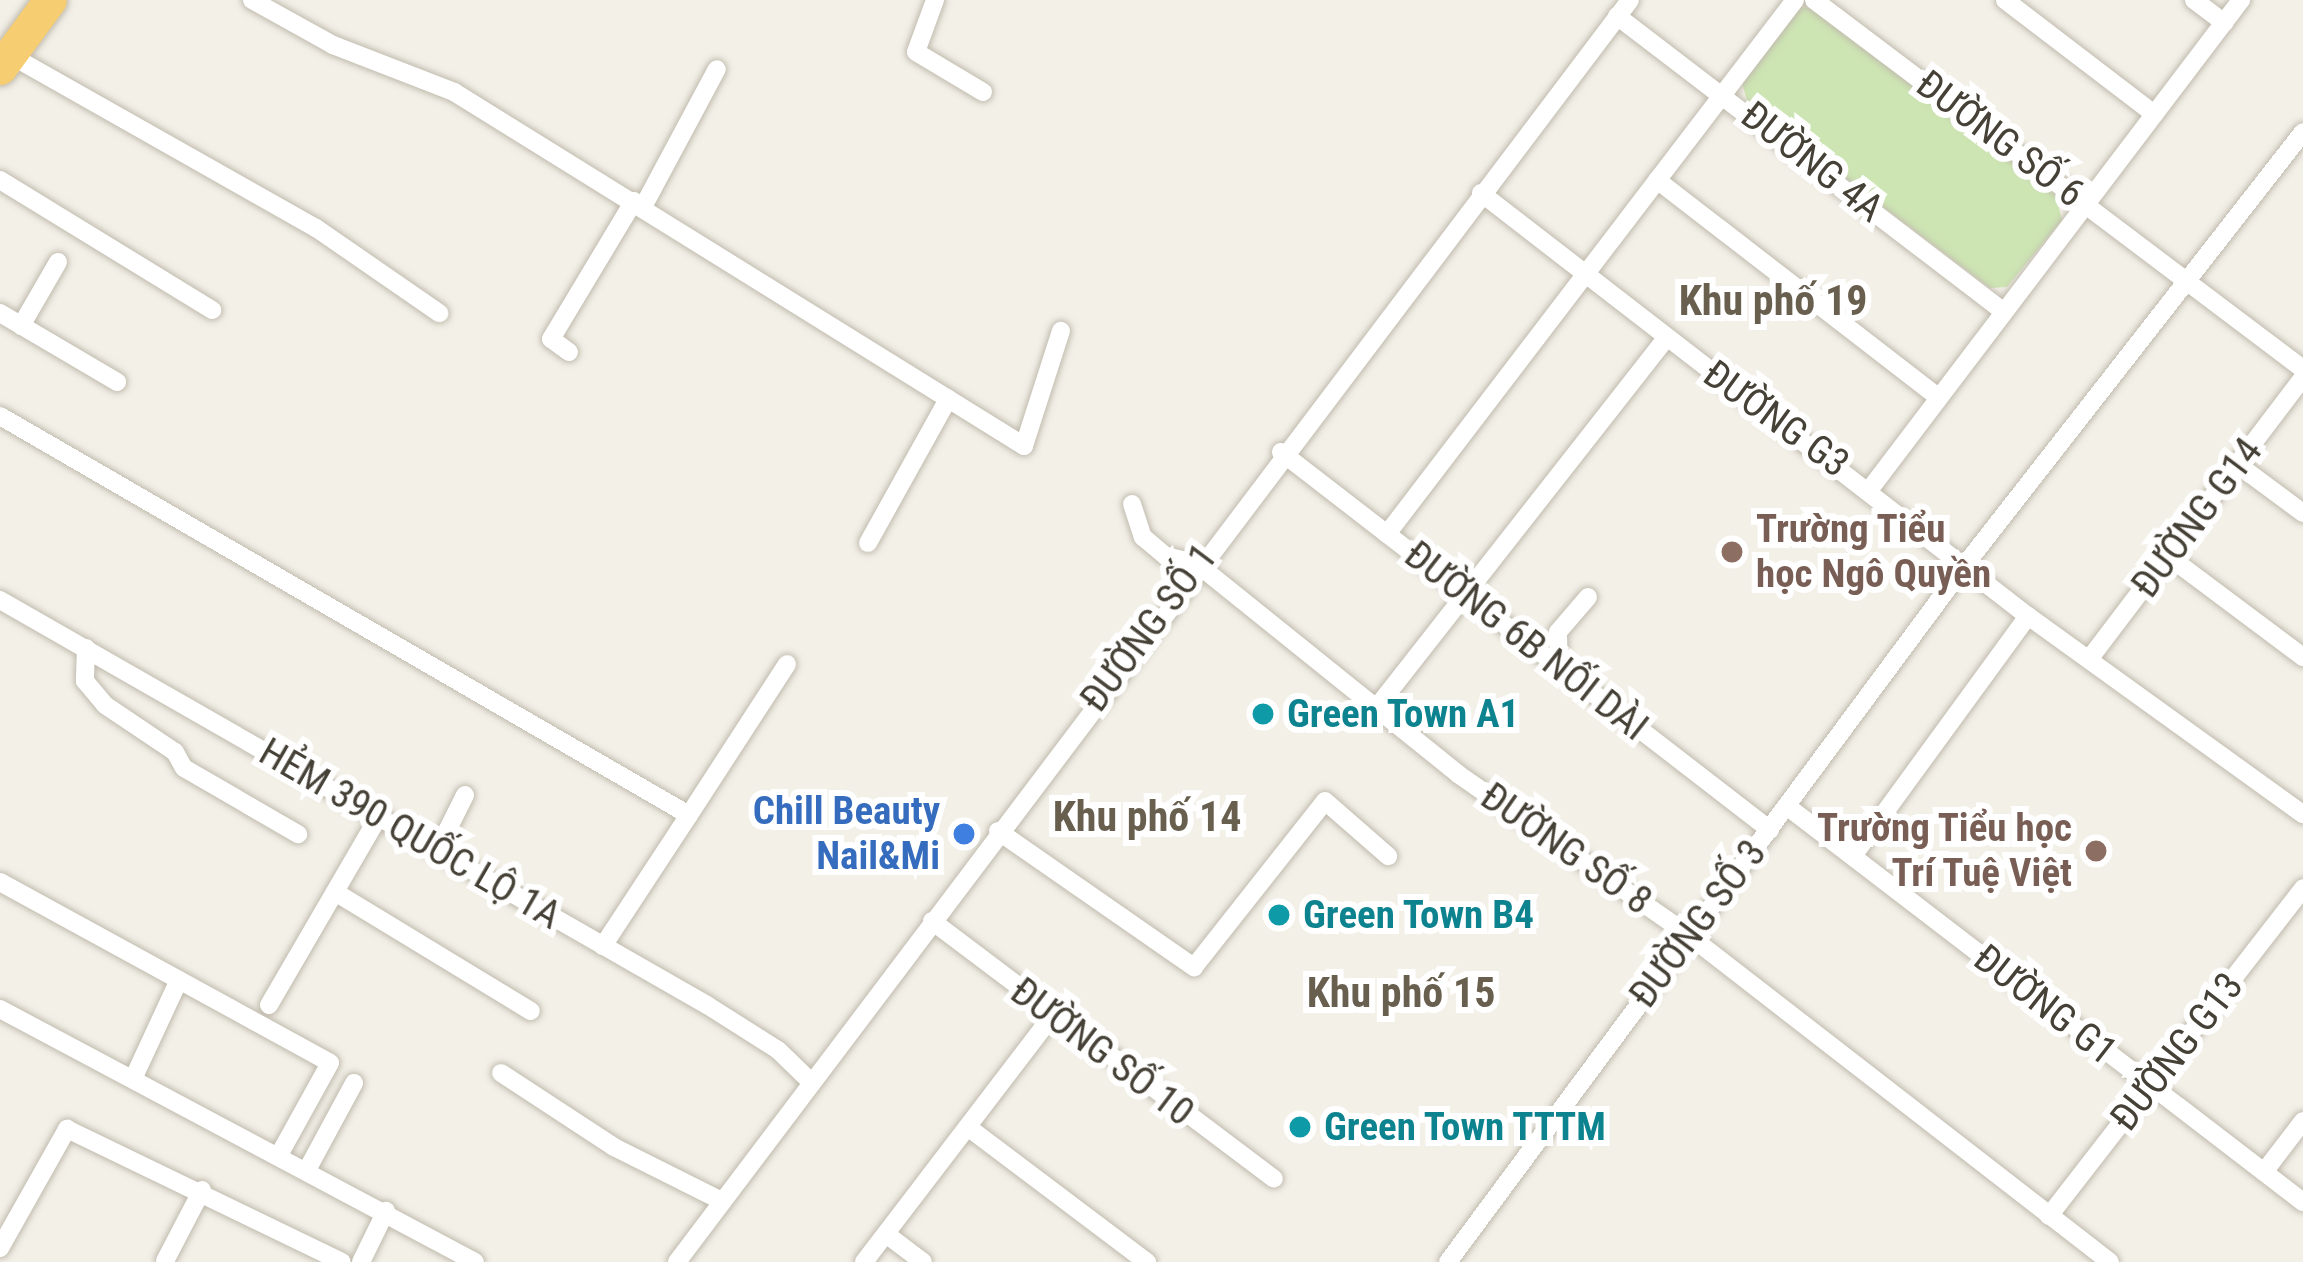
<!DOCTYPE html>
<html>
<head>
<meta charset="utf-8">
<style>
	body { margin:0 }
	#map { position:relative; width:2303px; height:1262px; overflow:hidden; background:#f3f0e8; font-family:"Roboto Condensed",sans-serif }
	div>[style] { position:absolute }
	[style*='--x'] { left:calc(var(--x)*1px); top:calc(var(--y)*1px); width:calc(var(--w)*1px); rotate:calc(var(--a)*1deg) }
	.green>* { inset:0; background:#cde5b3 }
	.roads { filter:drop-shadow(0 0 3px #c1bbae) drop-shadow(0 0 3px #c1bbae) }
	.street>* { height:18px; margin:-9px; padding:0 9px; transform-origin:9px; border-radius:9px; background:#fff }
	.highway>* { height:33px; margin:-16.5px; padding:0 16.5px; transform-origin:16.5px; border-radius:16.5px; background:#f6ce71 }
	.dots>* { width:33px; height:33px; translate:-50% -50%; box-sizing:border-box; border:6px solid #fff; border-radius:50% }
	span { translate:-50% -50%; white-space:nowrap; text-align:center; line-height:1.15; -webkit-text-stroke:12px #fff; paint-order:stroke }
	.street-label { font-size:39px; color:#464137 }
	.education-label { font-size:39px; color:#785e54; font-weight:700 }
	.left { translate:0 -50%; text-align:left }
	.right { translate:-100% -50%; text-align:right }
	.culture-label { font-size:39px; color:#0d838f; font-weight:700 }
	.shop-label { font-size:39px; color:#366cbe; font-weight:700 }
	.neighbourhood-label { font-size:42px; color:#685f4f; font-weight:700 }
</style>
</head>
<body>
<div id="map">
	<div class="green">
		<div style="clip-path:polygon(1799px 7px,1813px 8px,2056px 196px,2062px 220px,2007px 287px,1990px 288px,1748px 104px,1742px 83px)"></div>
	</div>
	<div class="roads">
		<div class="street">
			<div style="--x:252;--y:0;--w:93;--a:29.1"></div>
			<div style="--x:333;--y:45;--w:130;--a:21.2"></div>
			<div style="--x:454;--y:92;--w:671;--a:31.84"></div>
			<div style="--x:1024;--y:446;--w:121;--a:-72.2"></div>
			<div style="--x:935;--y:0;--w:55;--a:110.1"></div>
			<div style="--x:916;--y:52;--w:78;--a:30.8"></div>
			<div style="--x:1814;--y:0;--w:613;--a:37.04"></div>
			<div style="--x:2005;--y:0;--w:188;--a:37.4"></div>
			<div style="--x:2194;--y:0;--w:38;--a:37"></div>
			<div style="--x:1617;--y:16;--w:487;--a:37.4"></div>
			<div style="--x:10;--y:55;--w:352;--a:29.5"></div>
			<div style="--x:316;--y:228;--w:150;--a:34.6"></div>
			<div style="--x:0;--y:180;--w:249;--a:31.5"></div>
			<div style="--x:1657;--y:180;--w:356;--a:37.7"></div>
			<div style="--x:1481;--y:193;--w:691;--a:37.72"></div>
			<div style="--x:2028;--y:616;--w:339;--a:35.8"></div>
			<div style="--x:644;--y:205;--w:154;--a:-61.8"></div>
			<div style="--x:0;--y:313;--w:136;--a:30.5"></div>
			<div style="--x:21;--y:326;--w:74;--a:-60"></div>
			<div style="--x:569;--y:352;--w:22;--a:-144"></div>
			<div style="--x:551;--y:339;--w:161;--a:-59"></div>
			<div style="--x:0;--y:416;--w:796;--a:30.08"></div>
			<div style="--x:689;--y:815;--w:157;--a:123.3"></div>
			<div style="--x:1281;--y:452;--w:618;--a:37.7"></div>
			<div style="--x:2237;--y:464;--w:82;--a:36.6"></div>
			<div style="--x:1870;--y:489;--w:614;--a:-52.81"></div>
			<div style="--x:1132;--y:504;--w:35;--a:72"></div>
			<div style="--x:1143;--y:537;--w:30;--a:40"></div>
			<div style="--x:1166;--y:556;--w:32;--a:14"></div>
			<div style="--x:1197;--y:564;--w:335;--a:38.8"></div>
			<div style="--x:1458;--y:774;--w:279;--a:34.9"></div>
			<div style="--x:1687;--y:934;--w:535;--a:37.79"></div>
			<div style="--x:1387;--y:534;--w:672;--a:-52.62"></div>
			<div style="--x:868;--y:543;--w:165;--a:-60.9"></div>
			<div style="--x:2168;--y:556;--w:169;--a:36.8"></div>
			<div style="--x:0;--y:600;--w:815;--a:29.81"></div>
			<div style="--x:707;--y:1005;--w:84;--a:32.4"></div>
			<div style="--x:778;--y:1050;--w:46;--a:44.1"></div>
			<div style="--x:86;--y:648;--w:33;--a:92"></div>
			<div style="--x:85;--y:681;--w:31;--a:50"></div>
			<div style="--x:105;--y:705;--w:84;--a:33.9"></div>
			<div style="--x:175;--y:752;--w:18;--a:61"></div>
			<div style="--x:184;--y:768;--w:132;--a:30.1"></div>
			<div style="--x:2090;--y:658;--w:353;--a:-52.8"></div>
			<div style="--x:1559;--y:665;--w:33;--a:-92"></div>
			<div style="--x:1558;--y:632;--w:46;--a:-49.4"></div>
			<div style="--x:1377;--y:707;--w:469;--a:-51.9"></div>
			<div style="--x:1788;--y:807;--w:649;--a:37.49"></div>
			<div style="--x:689;--y:815;--w:180;--a:-57"></div>
			<div style="--x:998;--y:831;--w:239;--a:34.8"></div>
			<div style="--x:1194;--y:967;--w:211;--a:-51.7"></div>
			<div style="--x:1325;--y:801;--w:84;--a:41.1"></div>
			<div style="--x:439;--y:847;--w:58;--a:-63.4"></div>
			<div style="--x:1853;--y:856;--w:297;--a:-53.9"></div>
			<div style="--x:0;--y:882;--w:376;--a:28.7"></div>
			<div style="--x:330;--y:1063;--w:105;--a:119"></div>
			<div style="--x:335;--y:892;--w:229;--a:31.3"></div>
			<div style="--x:932;--y:921;--w:428;--a:37"></div>
			<div style="--x:269;--y:1005;--w:221;--a:-59.8"></div>
			<div style="--x:0;--y:1009;--w:538;--a:28.04"></div>
			<div style="--x:501;--y:1073;--w:135;--a:33.2"></div>
			<div style="--x:614;--y:1147;--w:121;--a:26.6"></div>
			<div style="--x:133;--y:1079;--w:109;--a:-65.1"></div>
			<div style="--x:969;--y:1128;--w:223;--a:37"></div>
			<div style="--x:307;--y:1170;--w:99;--a:-61.6"></div>
			<div style="--x:2264;--y:1172;--w:64;--a:-52.6"></div>
			<div style="--x:2049;--y:1216;--w:415;--a:-52.2"></div>
			<div style="--x:886;--y:1234;--w:46;--a:37.1"></div>
			<div style="--x:0;--y:1248;--w:137;--a:-60.6"></div>
			<div style="--x:67;--y:1129;--w:305;--a:25.8"></div>
			<div style="--x:165;--y:1261;--w:80;--a:-62.5"></div>
			<div style="--x:361;--y:1262;--w:57;--a:-63.9"></div>
			<div style="--x:677;--y:1262;--w:1581;--a:-52.94"></div>
			<div style="--x:864;--y:1262;--w:308;--a:-52.6"></div>
			<div style="--x:1448;--y:1262;--w:868;--a:-53.43"></div>
			<div style="--x:1965;--y:565;--w:549;--a:-52.02"></div>
		</div>
		<div class="highway">
			<div style="--x:0;--y:68;--w:84;--a:-53.7"></div>
		</div>
	</div>
	<div class="dots">
		<div style="left:1732px;top:552px;background:#8d6e63"></div>
		<div style="left:1263px;top:714px;background:#0f9aa8"></div>
		<div style="left:964px;top:834px;background:#3f7fe0"></div>
		<div style="left:2096px;top:851px;background:#8d6e63"></div>
		<div style="left:1279px;top:915px;background:#0f9aa8"></div>
		<div style="left:1300px;top:1127px;background:#0f9aa8"></div>
	</div>
	<div class="street-label">
		<span style="left:2000px;top:139px;rotate:37deg">ĐƯỜNG SỐ 6</span>
		<span style="left:1812px;top:162px;rotate:38deg">ĐƯỜNG 4A</span>
		<span style="left:1776px;top:419px;rotate:36deg">ĐƯỜNG G3</span>
		<span style="left:2197px;top:518px;rotate:-53deg">ĐƯỜNG G14</span>
		<span style="left:1149px;top:628px;rotate:-53deg">ĐƯỜNG SỐ 1</span>
		<span style="left:1526px;top:641px;rotate:38deg">ĐƯỜNG 6B NỐI DÀI</span>
		<span style="left:410px;top:834px;rotate:30deg">HẺM 390 QUỐC LỘ 1A</span>
		<span style="left:1566px;top:849px;rotate:35deg">ĐƯỜNG SỐ 8</span>
		<span style="left:1698px;top:924px;rotate:-53deg">ĐƯỜNG SỐ 3</span>
		<span style="left:2045px;top:1005px;rotate:38deg">ĐƯỜNG G1</span>
		<span style="left:1102px;top:1052px;rotate:37deg">ĐƯỜNG SỐ 10</span>
		<span style="left:2177px;top:1052px;rotate:-52deg">ĐƯỜNG G13</span>
	</div>
	<div class="education-label">
		<span class="left" style="left:1756px;top:552px">Trường Tiểu<br>học Ngô Quyền</span>
		<span class="right" style="left:2072px;top:851px">Trường Tiểu học<br>Trí Tuệ Việt</span>
	</div>
	<div class="culture-label">
		<span class="left" style="left:1287px;top:714px">Green Town A1</span>
		<span class="left" style="left:1303px;top:915px">Green Town B4</span>
		<span class="left" style="left:1324px;top:1127px">Green Town TTTM</span>
	</div>
	<div class="shop-label">
		<span class="right" style="left:940px;top:834px">Chill Beauty<br>Nail&amp;Mi</span>
	</div>
	<div class="neighbourhood-label">
		<span style="left:1773px;top:301px">Khu phố 19</span>
		<span style="left:1147px;top:817px">Khu phố 14</span>
		<span style="left:1401px;top:993px">Khu phố 15</span>
	</div>
</div>
</body>
</html>
